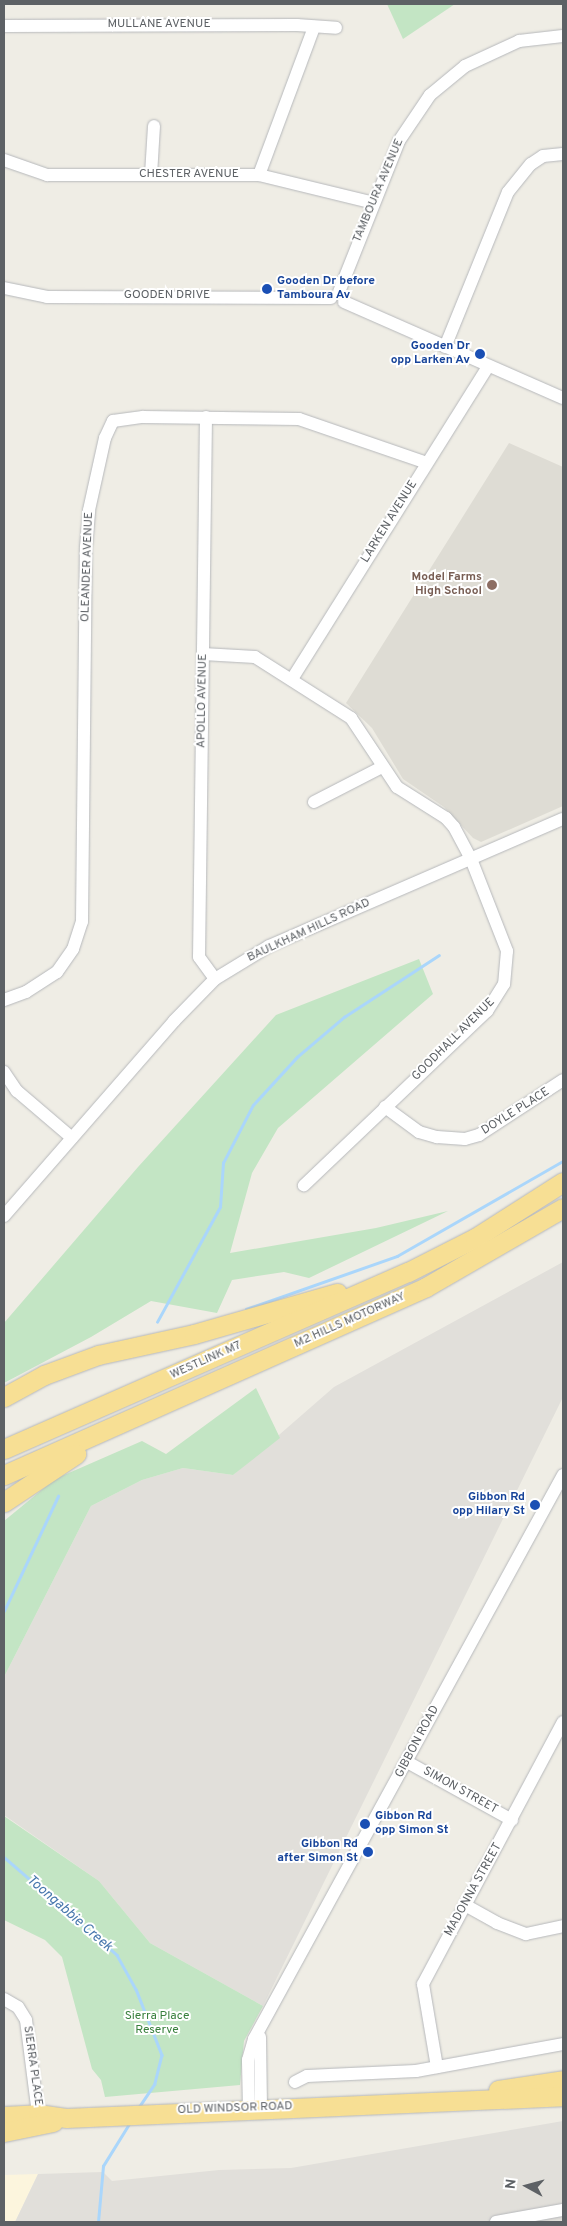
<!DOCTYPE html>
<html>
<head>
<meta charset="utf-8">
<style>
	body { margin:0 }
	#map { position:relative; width:567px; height:2226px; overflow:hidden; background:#efede5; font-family:Overpass,sans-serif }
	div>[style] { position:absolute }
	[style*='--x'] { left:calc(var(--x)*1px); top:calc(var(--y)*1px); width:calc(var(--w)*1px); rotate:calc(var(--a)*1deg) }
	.commercial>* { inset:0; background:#fcf5dd }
	.industrial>* { inset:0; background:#e1dfda }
	.education>* { inset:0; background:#dedcd4 }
	.green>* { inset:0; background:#c3e5c4 }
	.stream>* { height:2.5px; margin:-1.25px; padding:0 1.25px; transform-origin:1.25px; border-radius:1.25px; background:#aad6fb }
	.roads { filter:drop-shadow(0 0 1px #b6b8bb) drop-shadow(0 0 1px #b6b8bb) }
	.minor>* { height:12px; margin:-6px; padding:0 6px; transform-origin:6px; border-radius:6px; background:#fff }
	.highway>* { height:19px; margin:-9.5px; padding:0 9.5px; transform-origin:9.5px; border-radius:9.5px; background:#f7df94 }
	.dots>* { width:14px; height:14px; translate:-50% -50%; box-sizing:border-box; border:2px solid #fff; border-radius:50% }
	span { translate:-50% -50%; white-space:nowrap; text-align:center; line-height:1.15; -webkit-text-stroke:4px #fff; paint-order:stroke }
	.street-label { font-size:12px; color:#5d6165 }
	.transit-label { font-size:12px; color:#164399; font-weight:700 }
	.left { translate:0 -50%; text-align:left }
	.right { translate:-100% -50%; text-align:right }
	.education-label { font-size:12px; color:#785e54; font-weight:700 }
	.park-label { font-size:12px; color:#39803d }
	.water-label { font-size:14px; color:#4777ad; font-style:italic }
	.frame { position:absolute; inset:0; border:5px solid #5d6165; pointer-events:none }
	.north { position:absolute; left:502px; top:2161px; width:50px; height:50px; -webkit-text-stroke:4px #fff; paint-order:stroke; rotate:277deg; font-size:14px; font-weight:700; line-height:20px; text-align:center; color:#5d6165 }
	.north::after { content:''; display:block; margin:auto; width:18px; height:22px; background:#5d6165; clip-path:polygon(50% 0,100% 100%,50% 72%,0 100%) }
</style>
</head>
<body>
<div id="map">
	<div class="commercial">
		<div style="clip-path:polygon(38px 2174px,15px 2222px,4px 2222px,4px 2175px)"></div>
	</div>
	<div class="industrial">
		<div style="clip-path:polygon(563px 1262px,563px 1397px,263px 2006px,150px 1943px,99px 1881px,4px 1815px,4px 1677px,91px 1506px,142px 1480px,183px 1468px,233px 1475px,334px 1387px)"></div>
		<div style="clip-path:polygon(563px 2121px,563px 2222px,15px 2222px,38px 2174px,103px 2172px,112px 2181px,219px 2170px,291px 2168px)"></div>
	</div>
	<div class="education">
		<div style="clip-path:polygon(509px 443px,563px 467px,563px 806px,481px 842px,473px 838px,444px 807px,403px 779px,372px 728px,346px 703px)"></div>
	</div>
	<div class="green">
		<div style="clip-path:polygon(387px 4px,455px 4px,403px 39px)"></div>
		<div style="clip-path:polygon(419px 959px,433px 994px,278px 1128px,252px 1173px,230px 1253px,376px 1228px,448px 1211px,309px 1278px,284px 1272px,232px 1280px,217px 1313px,151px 1301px,91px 1337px,4px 1383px,4px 1323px,138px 1167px,276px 1015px)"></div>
		<div style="clip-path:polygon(256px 1388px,280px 1438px,233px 1475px,183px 1468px,142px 1480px,91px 1506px,4px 1677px,4px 1521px,55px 1479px,142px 1441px,166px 1454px)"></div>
		<div style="clip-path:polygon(4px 1816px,99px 1881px,150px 1943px,263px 2006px,244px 2041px,240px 2085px,105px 2097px,101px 2080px,92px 2069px,62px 1957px,45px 1940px,4px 1920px)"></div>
	</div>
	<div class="stream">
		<div style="--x:246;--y:1309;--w:160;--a:-19.3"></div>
		<div style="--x:397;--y:1256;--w:191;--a:-29.8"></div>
		<div style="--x:157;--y:1322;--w:131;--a:-61.3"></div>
		<div style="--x:220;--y:1207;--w:44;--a:-86.1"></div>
		<div style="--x:223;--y:1163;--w:65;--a:-62.7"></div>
		<div style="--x:253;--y:1105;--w:65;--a:-47.5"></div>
		<div style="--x:297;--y:1057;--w:62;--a:-40.4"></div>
		<div style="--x:344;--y:1017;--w:113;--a:-33.1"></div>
		<div style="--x:4;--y:1611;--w:127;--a:-64.8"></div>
		<div style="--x:4;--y:1857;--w:150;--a:40.9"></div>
		<div style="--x:117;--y:1955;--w:39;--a:61"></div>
		<div style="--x:136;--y:1989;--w:71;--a:68.5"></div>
		<div style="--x:162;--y:2055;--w:30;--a:104"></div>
		<div style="--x:155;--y:2084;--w:27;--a:124"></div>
		<div style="--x:98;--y:2222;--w:56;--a:-84.9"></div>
		<div style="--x:103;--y:2166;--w:49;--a:-58.2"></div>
	</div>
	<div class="roads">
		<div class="minor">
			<div style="--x:4;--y:26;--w:293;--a:-0.2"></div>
			<div style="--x:297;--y:25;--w:39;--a:4"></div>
			<div style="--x:4;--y:160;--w:46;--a:19.2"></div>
			<div style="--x:47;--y:175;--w:212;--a:0"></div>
			<div style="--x:259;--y:175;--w:118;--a:13.7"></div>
			<div style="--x:151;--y:175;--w:49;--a:-86.5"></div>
			<div style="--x:259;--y:175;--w:158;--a:-69.6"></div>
			<div style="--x:4;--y:288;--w:44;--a:11.8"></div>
			<div style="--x:47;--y:297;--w:284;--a:0.2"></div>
			<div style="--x:339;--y:292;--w:162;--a:-68.3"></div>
			<div style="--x:399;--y:141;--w:55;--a:-56"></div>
			<div style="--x:430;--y:95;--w:45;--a:-39.6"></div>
			<div style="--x:465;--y:66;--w:60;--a:-24.8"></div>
			<div style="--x:519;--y:41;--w:44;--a:-6.5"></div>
			<div style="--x:344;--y:302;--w:239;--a:23.7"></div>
			<div style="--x:445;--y:347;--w:167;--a:-67.9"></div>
			<div style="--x:508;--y:192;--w:36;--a:-51"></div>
			<div style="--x:531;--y:164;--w:14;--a:-34"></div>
			<div style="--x:543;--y:156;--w:20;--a:-6"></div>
			<div style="--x:206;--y:417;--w:540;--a:90.74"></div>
			<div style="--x:199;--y:957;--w:27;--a:54"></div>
			<div style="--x:203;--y:654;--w:52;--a:3.3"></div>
			<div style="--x:255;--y:657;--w:114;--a:32.4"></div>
			<div style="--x:351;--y:718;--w:83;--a:56.3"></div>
			<div style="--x:397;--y:787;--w:58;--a:32.3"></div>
			<div style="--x:446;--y:818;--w:12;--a:48"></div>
			<div style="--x:454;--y:827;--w:36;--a:62"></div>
			<div style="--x:471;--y:859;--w:99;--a:68.6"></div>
			<div style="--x:507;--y:951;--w:33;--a:95"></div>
			<div style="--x:504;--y:984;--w:32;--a:122"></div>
			<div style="--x:487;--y:1011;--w:253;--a:136.4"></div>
			<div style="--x:292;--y:679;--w:369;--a:-57.9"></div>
			<div style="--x:314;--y:802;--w:76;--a:-27.2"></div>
			<div style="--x:4;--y:1000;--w:23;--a:-20"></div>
			<div style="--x:26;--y:992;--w:37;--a:-33"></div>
			<div style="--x:57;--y:972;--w:28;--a:-55"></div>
			<div style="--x:73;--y:949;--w:28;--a:-72"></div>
			<div style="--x:82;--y:922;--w:375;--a:-89.4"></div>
			<div style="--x:86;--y:547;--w:37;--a:-85"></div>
			<div style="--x:89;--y:510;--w:74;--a:-77.5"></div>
			<div style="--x:105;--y:438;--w:19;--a:-65"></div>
			<div style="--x:113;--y:421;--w:30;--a:-8"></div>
			<div style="--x:143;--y:417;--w:156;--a:0.7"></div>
			<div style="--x:299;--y:419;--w:135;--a:19"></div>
			<div style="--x:4;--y:1072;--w:23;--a:56"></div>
			<div style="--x:17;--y:1091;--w:72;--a:40.5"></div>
			<div style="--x:385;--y:1107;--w:42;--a:36.3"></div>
			<div style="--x:419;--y:1132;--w:19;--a:16"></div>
			<div style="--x:437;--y:1137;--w:28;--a:4"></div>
			<div style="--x:465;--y:1139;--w:15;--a:-16"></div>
			<div style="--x:479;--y:1135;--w:100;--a:-33.2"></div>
			<div style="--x:4;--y:1216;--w:259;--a:-48.9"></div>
			<div style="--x:174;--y:1021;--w:59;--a:-45.7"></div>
			<div style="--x:215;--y:979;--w:63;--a:-31.4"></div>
			<div style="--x:269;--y:946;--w:320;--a:-23.4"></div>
			<div style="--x:407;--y:1762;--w:120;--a:28.9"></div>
			<div style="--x:465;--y:1905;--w:37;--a:29"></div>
			<div style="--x:497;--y:1923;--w:31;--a:21"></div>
			<div style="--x:526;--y:1934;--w:38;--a:-12"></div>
			<div style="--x:4;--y:1999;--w:16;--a:30"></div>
			<div style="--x:18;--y:2007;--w:15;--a:58"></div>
			<div style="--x:26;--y:2020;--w:95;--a:82.7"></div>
			<div style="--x:260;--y:2037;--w:72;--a:89.2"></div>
			<div style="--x:437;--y:2067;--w:84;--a:-99.6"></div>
			<div style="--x:423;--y:1984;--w:297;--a:-61.9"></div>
			<div style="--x:295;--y:2082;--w:13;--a:-27"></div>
			<div style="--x:307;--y:2076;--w:109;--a:-2.6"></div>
			<div style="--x:416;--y:2071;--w:149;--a:-10.4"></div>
			<div style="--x:249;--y:2109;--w:49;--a:-91.2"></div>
			<div style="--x:248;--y:2060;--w:22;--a:-74"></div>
			<div style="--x:254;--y:2039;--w:643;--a:-61.28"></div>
			<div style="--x:496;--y:2222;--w:68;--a:-10.2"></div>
		</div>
		<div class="highway">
			<div style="--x:4;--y:1397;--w:46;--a:-28.8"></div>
			<div style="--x:44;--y:1375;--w:58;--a:-20.3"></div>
			<div style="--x:98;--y:1355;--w:98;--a:-12.3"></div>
			<div style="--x:194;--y:1334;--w:149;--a:-16"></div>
			<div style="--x:4;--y:1449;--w:441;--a:-23.7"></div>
			<div style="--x:408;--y:1272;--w:75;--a:-26.9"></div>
			<div style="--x:475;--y:1238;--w:104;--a:-32.5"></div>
			<div style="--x:4;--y:1475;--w:462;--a:-24"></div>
			<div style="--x:426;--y:1287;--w:158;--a:-30"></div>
			<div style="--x:4;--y:1502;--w:87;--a:-33.7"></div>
			<div style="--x:498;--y:2090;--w:66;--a:-8.7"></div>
			<div style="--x:4;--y:2116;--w:34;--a:-3"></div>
			<div style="--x:38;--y:2114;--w:28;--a:8"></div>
			<div style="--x:66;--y:2118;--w:497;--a:-2.5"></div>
			<div style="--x:4;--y:2132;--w:50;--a:-11.5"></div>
		</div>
	</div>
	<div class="dots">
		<div style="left:267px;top:289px;background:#1a4fb4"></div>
		<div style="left:480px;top:354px;background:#1a4fb4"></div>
		<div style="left:492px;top:585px;background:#8d6e63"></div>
		<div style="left:535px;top:1505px;background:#1a4fb4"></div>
		<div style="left:365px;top:1824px;background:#1a4fb4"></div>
		<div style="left:368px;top:1852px;background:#1a4fb4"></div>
	</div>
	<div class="street-label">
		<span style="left:159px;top:25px">MULLANE AVENUE</span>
		<span style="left:189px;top:175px">CHESTER AVENUE</span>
		<span style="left:379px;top:191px;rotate:-67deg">TAMBOURA AVENUE</span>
		<span style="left:167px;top:296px">GOODEN DRIVE</span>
		<span style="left:390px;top:522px;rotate:-58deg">LARKEN AVENUE</span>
		<span style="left:88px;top:567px;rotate:-88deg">OLEANDER AVENUE</span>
		<span style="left:203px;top:701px;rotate:-89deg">APOLLO AVENUE</span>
		<span style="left:309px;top:931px;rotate:-25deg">BAULKHAM HILLS ROAD</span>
		<span style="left:454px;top:1040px;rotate:-45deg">GOODHALL AVENUE</span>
		<span style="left:516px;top:1112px;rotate:-32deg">DOYLE PLACE</span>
		<span style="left:350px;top:1321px;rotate:-24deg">M2 HILLS MOTORWAY</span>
		<span style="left:206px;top:1361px;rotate:-24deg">WESTLINK M7</span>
		<span style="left:418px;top:1742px;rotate:-62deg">GIBBON ROAD</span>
		<span style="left:460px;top:1791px;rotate:29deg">SIMON STREET</span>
		<span style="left:474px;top:1890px;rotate:-61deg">MADONNA STREET</span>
		<span style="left:32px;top:2066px;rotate:82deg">SIERRA PLACE</span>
		<span style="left:235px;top:2109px;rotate:-2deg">OLD WINDSOR ROAD</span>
	</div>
	<div class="transit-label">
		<span class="left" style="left:277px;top:289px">Gooden Dr before<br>Tamboura Av</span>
		<span class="right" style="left:470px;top:354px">Gooden Dr<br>opp Larken Av</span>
		<span class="right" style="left:525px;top:1505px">Gibbon Rd<br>opp Hilary St</span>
		<span class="left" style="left:375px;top:1824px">Gibbon Rd<br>opp Simon St</span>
		<span class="right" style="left:358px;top:1852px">Gibbon Rd<br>after Simon St</span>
	</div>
	<div class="education-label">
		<span class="right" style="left:482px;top:585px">Model Farms<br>High School</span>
	</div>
	<div class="park-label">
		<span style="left:157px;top:2024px">Sierra Place<br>Reserve</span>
	</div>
	<div class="water-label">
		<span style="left:69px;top:1914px;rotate:41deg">Toongabbie Creek</span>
	</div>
	<div class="frame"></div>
	<div class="north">N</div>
</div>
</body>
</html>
